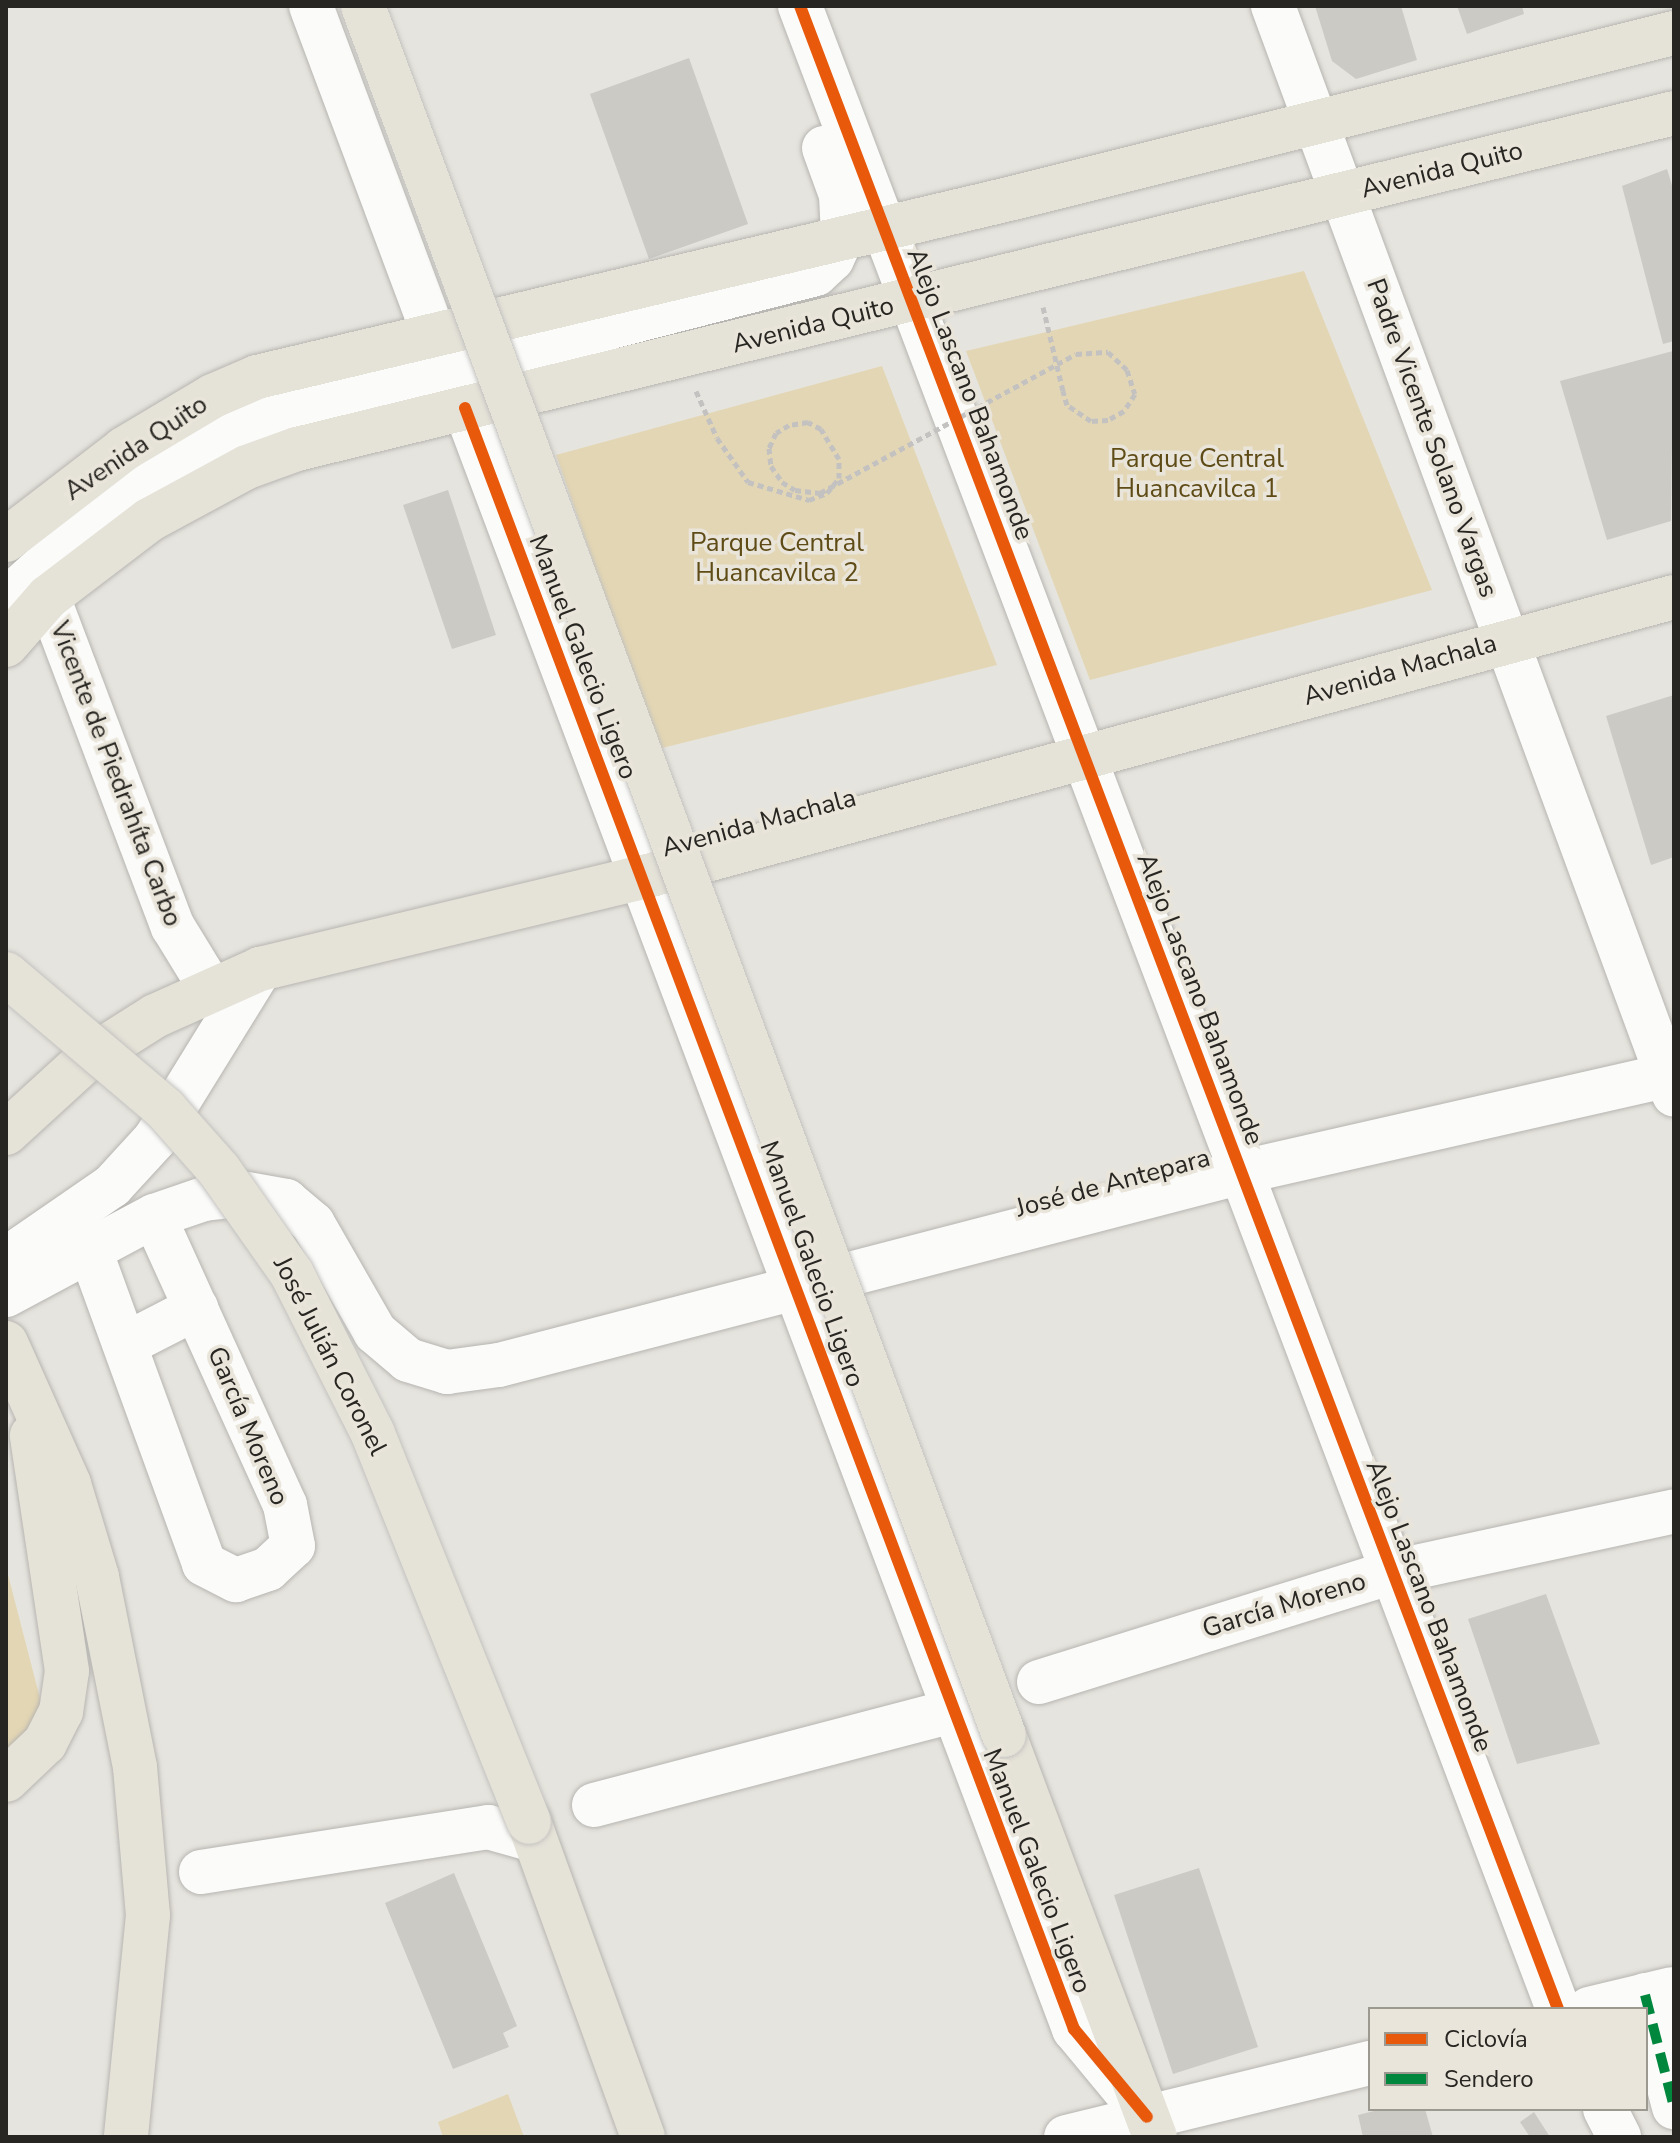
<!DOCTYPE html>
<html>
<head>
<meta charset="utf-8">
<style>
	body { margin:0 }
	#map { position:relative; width:1680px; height:2143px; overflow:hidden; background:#e6e4de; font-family:"Nunito Sans",sans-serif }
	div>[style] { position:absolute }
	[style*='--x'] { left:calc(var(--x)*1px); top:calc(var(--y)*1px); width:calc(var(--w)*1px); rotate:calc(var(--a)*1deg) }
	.green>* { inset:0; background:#e3d6b4 }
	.building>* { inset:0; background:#cccac5 }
	.path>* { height:5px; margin-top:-2.5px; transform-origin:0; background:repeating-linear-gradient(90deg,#c3c2c1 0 6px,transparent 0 10px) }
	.roads { filter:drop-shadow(0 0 2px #b7b5b1) drop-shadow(0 0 2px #b7b5b1) }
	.minor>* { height:44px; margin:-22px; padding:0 22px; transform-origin:22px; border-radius:22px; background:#fbfbfa }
	.major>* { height:44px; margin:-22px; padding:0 22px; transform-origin:22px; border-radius:22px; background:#e5e2d8 }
	.path-bridge>* { height:5px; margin-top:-2.5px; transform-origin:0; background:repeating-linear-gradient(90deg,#c3c2c1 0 6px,transparent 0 10px) }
	.bridges { filter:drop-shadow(0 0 2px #c3c2bf) drop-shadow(0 0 2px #c3c2bf) }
	.major-bridge>* { height:44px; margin:-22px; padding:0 22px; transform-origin:22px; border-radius:22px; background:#e5e2d8 }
	.quiet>* { height:10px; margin-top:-5px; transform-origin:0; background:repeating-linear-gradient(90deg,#00873e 0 20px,transparent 0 30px) }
	.cycleway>* { height:12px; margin:-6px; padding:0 6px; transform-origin:6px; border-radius:6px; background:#e8590c }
	span { translate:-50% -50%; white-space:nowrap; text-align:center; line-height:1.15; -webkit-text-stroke:7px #eae5da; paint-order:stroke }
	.street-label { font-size:26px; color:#282622 }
	.park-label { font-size:26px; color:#5e4b16 }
	.frame { position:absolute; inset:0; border:8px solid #282622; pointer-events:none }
	.legend { position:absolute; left:1368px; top:2007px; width:280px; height:104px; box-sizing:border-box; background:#eae5da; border:2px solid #9c9990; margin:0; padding:10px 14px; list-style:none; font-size:24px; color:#282622 }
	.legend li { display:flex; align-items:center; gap:16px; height:40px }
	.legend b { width:40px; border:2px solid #9c9990 }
</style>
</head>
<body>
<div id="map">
	<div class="green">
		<div style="clip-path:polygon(1304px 271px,1432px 590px,1090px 680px,966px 351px)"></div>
		<div style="clip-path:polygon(882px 366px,997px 665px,658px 749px,556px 455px)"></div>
		<div style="clip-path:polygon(6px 1567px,43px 1710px,6px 1767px)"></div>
		<div style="clip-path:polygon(508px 2094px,524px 2137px,443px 2137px,438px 2122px)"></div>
	</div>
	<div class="building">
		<div style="clip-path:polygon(1315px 6px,1401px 6px,1417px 60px,1356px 79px,1332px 61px)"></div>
		<div style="clip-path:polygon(1457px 6px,1522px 6px,1524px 14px,1467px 34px)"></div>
		<div style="clip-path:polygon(689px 58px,748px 224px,649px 259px,590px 94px)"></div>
		<div style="clip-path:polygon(1667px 169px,1674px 192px,1674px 341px,1663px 344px,1622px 186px)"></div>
		<div style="clip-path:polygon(1673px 351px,1671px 521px,1607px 540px,1560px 381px)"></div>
		<div style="clip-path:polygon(448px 490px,496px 635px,452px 649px,403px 505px)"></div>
		<div style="clip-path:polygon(1674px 695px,1674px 857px,1651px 865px,1606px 716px)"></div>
		<div style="clip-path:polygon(1546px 1594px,1600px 1744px,1517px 1764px,1468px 1619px)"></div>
		<div style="clip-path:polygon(1199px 1868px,1258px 2047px,1173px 2074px,1114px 1895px)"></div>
		<div style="clip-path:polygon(454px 1873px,517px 2026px,503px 2033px,509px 2047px,453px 2069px,385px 1903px)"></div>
		<div style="clip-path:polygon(1382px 2109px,1425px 2109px,1433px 2137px,1363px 2137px,1358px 2115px)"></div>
		<div style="clip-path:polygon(1534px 2112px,1550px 2137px,1530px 2137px,1520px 2122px)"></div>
	</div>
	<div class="path">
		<div style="--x:1043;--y:307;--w:86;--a:76.6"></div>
		<div style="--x:696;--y:391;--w:51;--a:65.9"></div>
		<div style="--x:717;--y:438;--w:54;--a:54.8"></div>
		<div style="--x:748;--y:482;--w:64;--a:16.4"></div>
		<div style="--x:809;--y:500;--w:19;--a:-21"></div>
		<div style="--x:827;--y:493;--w:19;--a:-51"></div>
		<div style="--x:839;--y:478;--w:19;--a:-90"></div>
	</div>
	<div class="roads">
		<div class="minor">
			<div style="--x:311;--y:6;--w:349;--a:69.5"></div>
			<div style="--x:800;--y:6;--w:2142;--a:69.27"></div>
			<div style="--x:1273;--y:6;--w:1160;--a:69.78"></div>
			<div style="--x:465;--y:408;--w:1732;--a:69.41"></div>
			<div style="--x:1074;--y:2029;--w:108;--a:50.3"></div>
			<div style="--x:48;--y:597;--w:353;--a:69.3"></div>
			<div style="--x:173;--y:927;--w:73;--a:58.5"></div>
			<div style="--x:6;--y:600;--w:153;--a:-42.3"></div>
			<div style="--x:119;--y:497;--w:161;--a:-29.4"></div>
			<div style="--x:259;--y:418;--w:575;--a:-14.5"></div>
			<div style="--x:816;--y:274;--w:22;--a:-43"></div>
			<div style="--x:832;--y:259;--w:26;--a:-65"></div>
			<div style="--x:843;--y:235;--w:40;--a:-92.9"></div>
			<div style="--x:841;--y:195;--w:50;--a:-109.9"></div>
			<div style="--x:90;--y:1250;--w:334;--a:70"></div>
			<div style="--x:204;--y:1564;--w:36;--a:27"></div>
			<div style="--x:236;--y:1580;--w:34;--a:-19"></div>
			<div style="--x:268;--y:1569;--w:34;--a:-43"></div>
			<div style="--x:293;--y:1546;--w:42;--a:-101"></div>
			<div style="--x:285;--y:1505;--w:317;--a:-114.4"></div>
			<div style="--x:6;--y:1259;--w:129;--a:-34.6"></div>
			<div style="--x:112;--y:1186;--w:64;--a:-47.5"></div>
			<div style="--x:155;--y:1139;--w:200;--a:-58.3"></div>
			<div style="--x:6;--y:1295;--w:168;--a:-28.1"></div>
			<div style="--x:154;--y:1216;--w:53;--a:-18.8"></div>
			<div style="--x:204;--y:1199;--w:43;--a:-6.6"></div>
			<div style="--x:247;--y:1194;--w:40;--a:10"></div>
			<div style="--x:286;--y:1201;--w:35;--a:40"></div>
			<div style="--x:313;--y:1224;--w:125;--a:60.1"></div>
			<div style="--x:375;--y:1332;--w:43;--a:40.3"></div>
			<div style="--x:408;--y:1360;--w:41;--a:17.1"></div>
			<div style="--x:447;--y:1372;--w:52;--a:-7.7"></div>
			<div style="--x:499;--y:1365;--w:768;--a:-14.56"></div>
			<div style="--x:1242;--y:1172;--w:443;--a:-12.8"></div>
			<div style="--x:126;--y:1344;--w:79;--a:-27.2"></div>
			<div style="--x:1039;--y:1682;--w:371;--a:-17.3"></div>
			<div style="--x:1393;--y:1572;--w:288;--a:-12.2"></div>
			<div style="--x:594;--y:1805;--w:370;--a:-14.7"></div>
			<div style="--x:201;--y:1872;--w:291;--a:-8.9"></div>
			<div style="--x:488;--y:1827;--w:48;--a:15.8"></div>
			<div style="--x:1645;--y:1995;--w:116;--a:75.5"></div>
			<div style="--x:1589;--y:2009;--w:85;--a:-13.5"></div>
			<div style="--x:1605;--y:2109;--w:31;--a:63"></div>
			<div style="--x:1066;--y:2137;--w:313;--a:-13.7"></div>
		</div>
		<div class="major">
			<div style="--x:6;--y:540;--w:149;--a:-37.6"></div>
			<div style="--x:124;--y:449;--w:104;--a:-30.8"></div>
			<div style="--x:213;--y:396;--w:48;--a:-23.4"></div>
			<div style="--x:257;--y:377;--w:777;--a:-13.32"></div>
			<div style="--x:1013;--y:198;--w:681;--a:-14.02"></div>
			<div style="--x:6;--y:645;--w:64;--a:-48.8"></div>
			<div style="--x:48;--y:597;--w:127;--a:-37.3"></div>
			<div style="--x:149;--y:520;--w:111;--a:-28.4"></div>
			<div style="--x:247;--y:467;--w:53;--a:-19.8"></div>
			<div style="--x:297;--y:449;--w:1417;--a:-13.71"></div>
			<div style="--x:6;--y:1133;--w:110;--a:-42.4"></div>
			<div style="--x:87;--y:1059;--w:80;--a:-32.3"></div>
			<div style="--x:155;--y:1016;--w:115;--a:-24.1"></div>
			<div style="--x:260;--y:969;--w:395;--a:-13.5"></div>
			<div style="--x:644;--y:877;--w:1067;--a:-15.21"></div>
			<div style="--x:6;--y:1343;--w:154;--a:65.9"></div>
			<div style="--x:69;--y:1484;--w:97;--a:73.2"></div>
			<div style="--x:97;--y:1577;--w:194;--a:78.7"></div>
			<div style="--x:135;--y:1767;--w:149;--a:85"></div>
			<div style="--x:148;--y:1915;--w:223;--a:95.7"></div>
			<div style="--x:1004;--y:1735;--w:429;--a:69.4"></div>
			<div style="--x:6;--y:1780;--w:54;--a:-43.5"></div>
			<div style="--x:45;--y:1743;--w:35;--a:-63"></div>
			<div style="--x:61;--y:1712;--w:41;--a:-81.7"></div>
			<div style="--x:67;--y:1671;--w:238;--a:-98.5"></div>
			<div style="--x:529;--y:1822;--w:335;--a:70.1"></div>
		</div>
	</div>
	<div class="path-bridge">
		<div style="--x:839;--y:459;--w:35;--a:-121"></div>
		<div style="--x:821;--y:429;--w:15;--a:-152"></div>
		<div style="--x:808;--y:422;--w:19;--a:171"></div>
		<div style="--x:789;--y:425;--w:15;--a:148"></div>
		<div style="--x:776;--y:433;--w:17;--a:115"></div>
		<div style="--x:769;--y:448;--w:18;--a:84"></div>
		<div style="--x:771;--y:466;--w:19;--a:55"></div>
		<div style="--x:782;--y:482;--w:15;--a:32"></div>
		<div style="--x:795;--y:490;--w:25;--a:7"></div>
		<div style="--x:820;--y:493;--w:291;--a:-28.5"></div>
		<div style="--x:1076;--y:354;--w:32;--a:-4"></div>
		<div style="--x:1108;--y:352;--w:26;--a:43"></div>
		<div style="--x:1127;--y:370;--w:25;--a:72"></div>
		<div style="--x:1135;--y:394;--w:20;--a:123"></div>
		<div style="--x:1124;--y:411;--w:18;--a:151"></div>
		<div style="--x:1108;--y:420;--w:17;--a:177"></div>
		<div style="--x:1091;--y:421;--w:29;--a:-146"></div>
		<div style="--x:1067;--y:405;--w:15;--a:-106"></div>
	</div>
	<div class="bridges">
		<div class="major-bridge">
			<div style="--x:363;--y:6;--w:1844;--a:69.66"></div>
			<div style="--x:6;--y:974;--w:209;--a:40.3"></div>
			<div style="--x:165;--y:1109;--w:81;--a:48.5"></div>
			<div style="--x:219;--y:1170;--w:127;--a:54.9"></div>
			<div style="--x:292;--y:1274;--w:179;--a:63.1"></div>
			<div style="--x:373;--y:1434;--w:418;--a:68.1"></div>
		</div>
	</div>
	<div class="quiet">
		<div style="--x:1645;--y:1995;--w:116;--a:75.5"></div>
	</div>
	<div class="cycleway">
		<div style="--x:800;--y:6;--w:2142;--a:69.27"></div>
		<div style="--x:465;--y:408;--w:1732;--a:69.41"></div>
		<div style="--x:1074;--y:2029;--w:114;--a:50.3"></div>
	</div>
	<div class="street-label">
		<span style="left:1442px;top:170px;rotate:-14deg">Avenida Quito</span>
		<span style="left:813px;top:325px;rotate:-14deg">Avenida Quito</span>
		<span style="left:970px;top:394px;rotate:69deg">Alejo Lascano Bahamonde</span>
		<span style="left:1432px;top:438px;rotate:70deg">Padre Vicente Solano Vargas</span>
		<span style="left:136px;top:448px;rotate:-34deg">Avenida Quito</span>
		<span style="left:583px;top:657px;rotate:69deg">Manuel Galecio Ligero</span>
		<span style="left:1400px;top:670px;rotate:-16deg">Avenida Machala</span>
		<span style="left:116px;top:774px;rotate:69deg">Vicente de Piedrahíta Carbo</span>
		<span style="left:759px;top:823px;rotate:-15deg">Avenida Machala</span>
		<span style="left:1200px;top:999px;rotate:69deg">Alejo Lascano Bahamonde</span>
		<span style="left:1113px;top:1183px;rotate:-15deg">José de Antepara</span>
		<span style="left:812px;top:1264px;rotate:70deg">Manuel Galecio Ligero</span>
		<span style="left:330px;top:1356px;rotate:63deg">José Julián Coronel</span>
		<span style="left:248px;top:1426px;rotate:67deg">García Moreno</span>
		<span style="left:1284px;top:1605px;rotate:-17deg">García Moreno</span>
		<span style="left:1429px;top:1606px;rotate:69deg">Alejo Lascano Bahamonde</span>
		<span style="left:1037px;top:1871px;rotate:69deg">Manuel Galecio Ligero</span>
	</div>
	<div class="park-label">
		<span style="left:1197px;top:474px">Parque Central<br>Huancavilca 1</span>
		<span style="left:777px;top:558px">Parque Central<br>Huancavilca 2</span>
	</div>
	<div class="frame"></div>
	<ul class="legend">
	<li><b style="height:10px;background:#e8590c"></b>Ciclovía</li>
	<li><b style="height:10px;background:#00873e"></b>Sendero</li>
	</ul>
</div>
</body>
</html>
